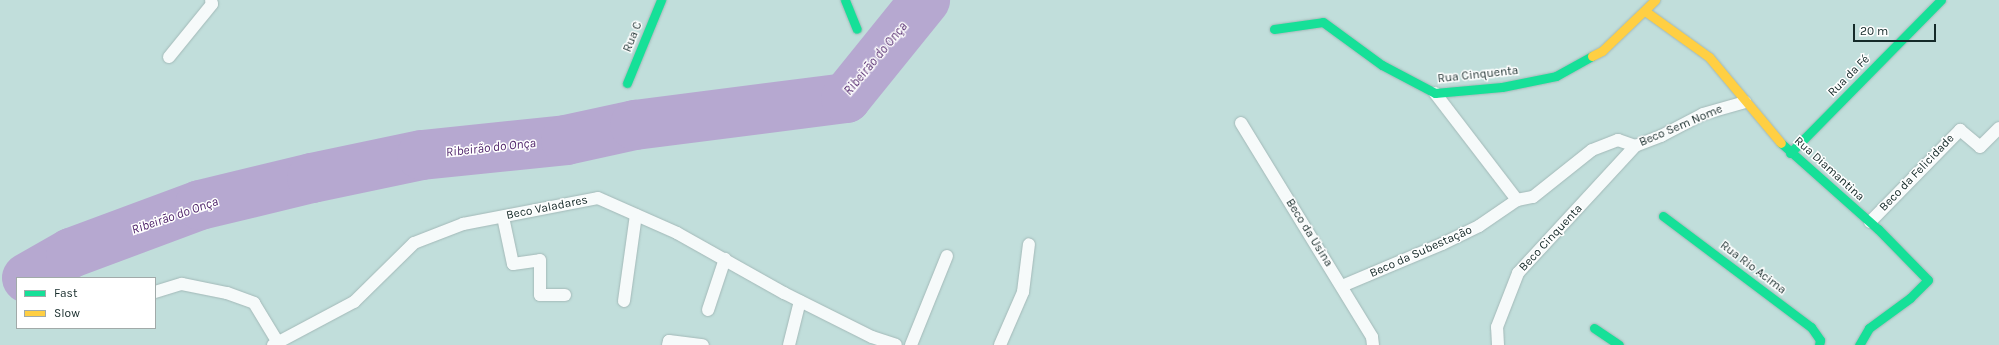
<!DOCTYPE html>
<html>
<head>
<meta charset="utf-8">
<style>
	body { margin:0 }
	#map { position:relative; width:1999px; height:345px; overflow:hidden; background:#c1dedb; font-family:Karla,sans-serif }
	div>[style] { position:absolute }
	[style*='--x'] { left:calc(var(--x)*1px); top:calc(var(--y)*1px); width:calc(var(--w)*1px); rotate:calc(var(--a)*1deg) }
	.river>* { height:50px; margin:-25px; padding:0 25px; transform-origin:25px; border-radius:25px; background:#b6a8d0 }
	.roads { filter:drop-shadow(0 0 1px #a3b9b8) drop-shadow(0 0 1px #a3b9b8) }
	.lane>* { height:12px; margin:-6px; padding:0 6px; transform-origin:6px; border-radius:6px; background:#f6fafa }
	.fast>* { height:9px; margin:-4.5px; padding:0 4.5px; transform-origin:4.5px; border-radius:4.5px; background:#16e098 }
	.slow>* { height:9px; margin:-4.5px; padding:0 4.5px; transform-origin:4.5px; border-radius:4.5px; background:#ffcf43 }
	span { translate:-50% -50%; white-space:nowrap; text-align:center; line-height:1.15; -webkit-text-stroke:3px #fff; paint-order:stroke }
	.street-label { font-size:12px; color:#152a29 }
	.water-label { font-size:13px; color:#51266c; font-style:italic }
	.legend { position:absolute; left:16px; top:277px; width:140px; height:52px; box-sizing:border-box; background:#fff; border:1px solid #a1aaa9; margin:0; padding:5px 7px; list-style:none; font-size:12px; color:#152a29 }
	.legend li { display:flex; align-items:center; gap:8px; height:20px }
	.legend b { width:20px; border:1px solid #a1aaa9 }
	.scale { position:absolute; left:1853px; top:24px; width:83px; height:18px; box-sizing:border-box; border:2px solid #152a29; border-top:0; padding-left:5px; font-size:12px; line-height:14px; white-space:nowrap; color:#152a29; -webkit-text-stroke:3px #fff; paint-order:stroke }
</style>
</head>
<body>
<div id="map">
	<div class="river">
		<div style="--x:27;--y:278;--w:51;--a:-29.6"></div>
		<div style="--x:71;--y:253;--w:138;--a:-20.4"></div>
		<div style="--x:200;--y:205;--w:115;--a:-13.6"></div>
		<div style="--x:312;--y:178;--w:112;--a:-11.8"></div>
		<div style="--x:422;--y:155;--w:145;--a:-5.9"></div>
		<div style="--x:566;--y:140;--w:71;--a:-12.3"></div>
		<div style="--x:635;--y:125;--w:213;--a:-7.3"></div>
		<div style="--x:846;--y:98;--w:126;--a:-51.1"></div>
	</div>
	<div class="roads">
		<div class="lane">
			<div style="--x:169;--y:57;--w:68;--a:-50.9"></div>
			<div style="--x:212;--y:4;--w:4;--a:-104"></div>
			<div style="--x:1435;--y:93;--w:135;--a:52.5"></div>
			<div style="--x:1241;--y:123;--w:251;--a:58.5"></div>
			<div style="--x:1372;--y:337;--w:8;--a:83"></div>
			<div style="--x:503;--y:217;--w:48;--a:78"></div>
			<div style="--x:513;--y:264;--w:27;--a:-8"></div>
			<div style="--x:540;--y:260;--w:35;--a:90"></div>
			<div style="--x:540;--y:295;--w:25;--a:0"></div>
			<div style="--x:1870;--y:222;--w:129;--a:-45.6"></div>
			<div style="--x:1960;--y:130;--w:26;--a:40"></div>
			<div style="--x:1980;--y:147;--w:27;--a:-45"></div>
			<div style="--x:1342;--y:286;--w:108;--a:-22.8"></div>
			<div style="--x:1442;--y:244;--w:41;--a:-25.9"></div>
			<div style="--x:1479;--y:226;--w:46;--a:-34.4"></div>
			<div style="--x:1517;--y:200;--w:16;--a:-11"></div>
			<div style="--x:1533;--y:197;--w:75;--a:-38.5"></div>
			<div style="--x:1592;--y:150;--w:28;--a:-21"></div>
			<div style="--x:1618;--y:140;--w:18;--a:19"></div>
			<div style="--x:1635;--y:146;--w:28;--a:-21"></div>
			<div style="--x:1661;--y:136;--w:47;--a:-27.6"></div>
			<div style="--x:1703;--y:114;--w:44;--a:-15.9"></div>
			<div style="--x:155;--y:292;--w:28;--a:-17"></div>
			<div style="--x:182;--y:284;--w:46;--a:11.3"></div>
			<div style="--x:227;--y:293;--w:29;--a:20"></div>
			<div style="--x:254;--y:303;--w:44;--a:58.8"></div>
			<div style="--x:624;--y:301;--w:87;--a:-82.1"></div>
			<div style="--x:708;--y:310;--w:54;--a:-71.6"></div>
			<div style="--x:273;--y:345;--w:92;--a:-28"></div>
			<div style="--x:354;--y:302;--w:84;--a:-44.5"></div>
			<div style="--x:414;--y:243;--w:53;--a:-21.2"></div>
			<div style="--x:463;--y:224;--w:137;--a:-10.9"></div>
			<div style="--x:598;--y:198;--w:86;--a:23.9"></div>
			<div style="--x:677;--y:233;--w:123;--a:29.3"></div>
			<div style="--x:784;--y:293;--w:98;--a:26.6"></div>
			<div style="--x:872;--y:337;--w:25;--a:18"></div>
			<div style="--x:668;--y:345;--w:4;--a:-76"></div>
			<div style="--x:669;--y:341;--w:34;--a:7"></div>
			<div style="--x:789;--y:345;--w:45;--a:-76"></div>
			<div style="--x:911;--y:345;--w:96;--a:-68"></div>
			<div style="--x:1000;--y:345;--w:58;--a:-66.5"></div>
			<div style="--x:1023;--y:292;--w:48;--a:-82.9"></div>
			<div style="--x:1498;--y:345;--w:18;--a:-93"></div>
			<div style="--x:1497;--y:327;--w:58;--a:-68.7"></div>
			<div style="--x:1518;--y:273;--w:173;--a:-47.3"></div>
		</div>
		<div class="fast">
			<div style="--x:845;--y:0;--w:31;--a:68"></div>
			<div style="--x:1274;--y:29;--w:49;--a:-8.1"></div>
			<div style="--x:1323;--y:22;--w:73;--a:36.1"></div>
			<div style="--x:1382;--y:65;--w:60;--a:27.8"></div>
			<div style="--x:1435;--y:93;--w:67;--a:-5.1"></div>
			<div style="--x:1502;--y:87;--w:55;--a:-11.5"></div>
			<div style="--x:1556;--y:76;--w:41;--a:-29.1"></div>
			<div style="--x:627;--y:83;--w:90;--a:-67.7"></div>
			<div style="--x:1781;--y:143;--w:130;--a:41.6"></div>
			<div style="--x:1878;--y:229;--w:71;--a:45.6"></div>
			<div style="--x:1928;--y:280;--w:25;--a:135"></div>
			<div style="--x:1910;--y:298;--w:51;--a:143.8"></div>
			<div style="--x:1869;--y:328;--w:20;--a:120"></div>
			<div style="--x:1790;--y:153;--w:215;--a:-45.4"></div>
			<div style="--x:1663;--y:216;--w:185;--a:36.9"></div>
			<div style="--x:1811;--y:327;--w:16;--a:55"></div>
			<div style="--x:1820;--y:340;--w:5;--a:101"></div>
			<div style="--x:1594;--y:328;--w:30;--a:34"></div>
		</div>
		<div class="slow">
			<div style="--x:1645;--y:11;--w:79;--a:35.7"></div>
			<div style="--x:1709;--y:57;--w:112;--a:50.1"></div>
			<div style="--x:1592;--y:56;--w:11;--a:-27"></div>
			<div style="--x:1602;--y:51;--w:74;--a:-43.9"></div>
		</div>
	</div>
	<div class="street-label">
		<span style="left:633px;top:37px;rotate:-68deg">Rua C</span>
		<span style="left:1478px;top:75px;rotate:-6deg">Rua Cinquenta</span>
		<span style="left:1849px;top:76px;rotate:-45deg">Rua da Fé</span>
		<span style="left:1681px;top:126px;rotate:-23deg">Beco Sem Nome</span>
		<span style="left:1829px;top:169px;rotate:42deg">Rua Diamantina</span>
		<span style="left:1917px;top:173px;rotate:-46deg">Beco da Felicidade</span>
		<span style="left:547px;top:208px;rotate:-11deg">Beco Valadares</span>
		<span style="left:1309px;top:233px;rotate:58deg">Beco da Usina</span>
		<span style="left:1551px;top:238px;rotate:-47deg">Beco Cinquenta</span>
		<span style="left:1421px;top:252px;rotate:-24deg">Beco da Subestação</span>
		<span style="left:1753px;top:268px;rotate:37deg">Rua Rio Acima</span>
	</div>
	<div class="water-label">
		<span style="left:876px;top:59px;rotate:-50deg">Ribeirão do Onça</span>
		<span style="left:491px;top:148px;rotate:-6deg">Ribeirão do Onça</span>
		<span style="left:175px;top:216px;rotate:-19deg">Ribeirão do Onça</span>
	</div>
	<ul class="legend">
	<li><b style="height:5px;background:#16e098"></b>Fast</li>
	<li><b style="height:5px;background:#ffcf43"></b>Slow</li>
	</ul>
	<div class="scale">20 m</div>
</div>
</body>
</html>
